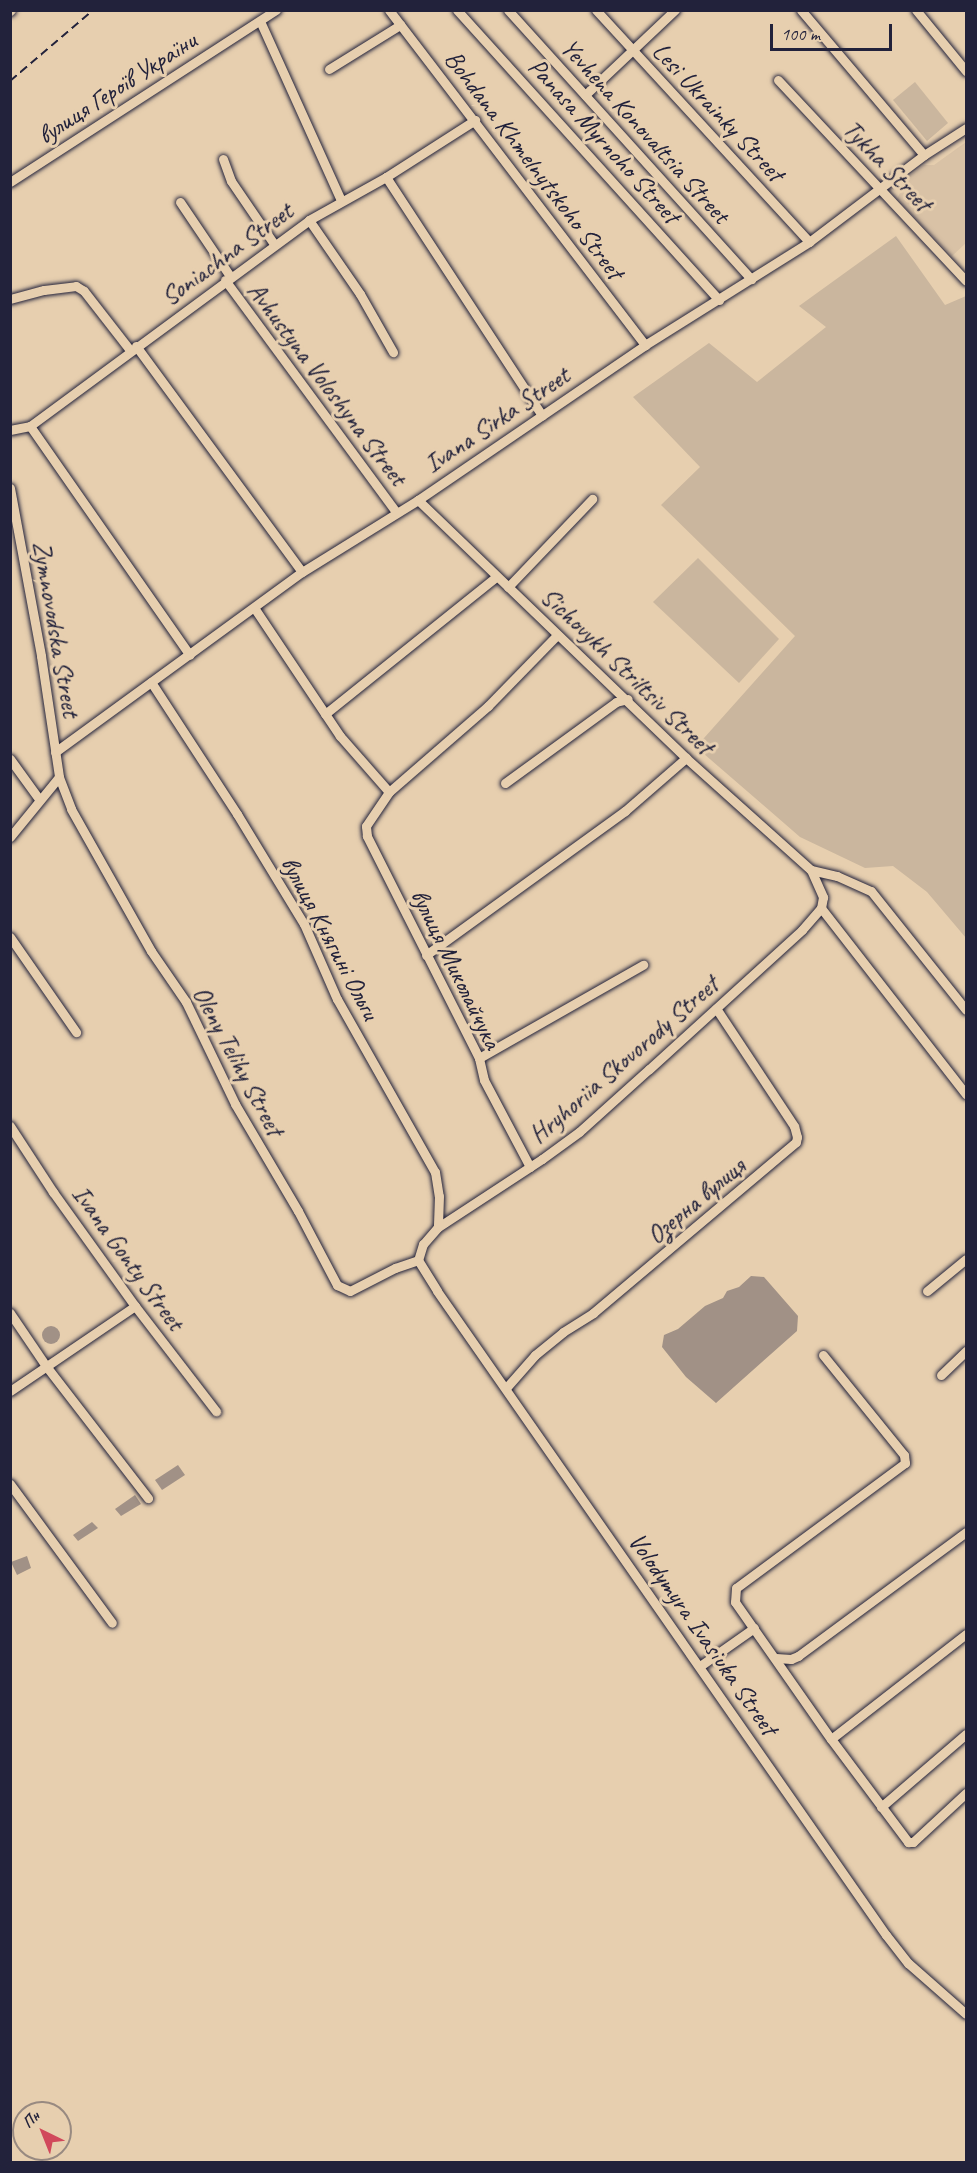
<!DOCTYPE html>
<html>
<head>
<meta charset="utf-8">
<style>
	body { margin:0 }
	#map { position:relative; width:977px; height:2173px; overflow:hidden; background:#e7cfaf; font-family:Caveat,sans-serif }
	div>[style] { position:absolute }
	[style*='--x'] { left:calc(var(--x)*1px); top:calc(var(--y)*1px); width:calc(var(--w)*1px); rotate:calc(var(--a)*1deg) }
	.built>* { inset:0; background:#d9c2a6 }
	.green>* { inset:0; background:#cab69e }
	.water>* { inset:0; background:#a19186 }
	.round { border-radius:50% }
	.roads { filter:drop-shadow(0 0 2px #22223b) drop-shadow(0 0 2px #22223b) }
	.minor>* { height:9px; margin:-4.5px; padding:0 4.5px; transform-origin:4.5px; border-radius:4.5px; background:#e7cfaf }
	.rail>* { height:2px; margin-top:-1px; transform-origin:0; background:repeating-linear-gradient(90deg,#22223b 0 9px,transparent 0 13.5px) }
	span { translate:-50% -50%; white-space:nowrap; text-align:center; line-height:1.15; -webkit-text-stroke:6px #e7cfaf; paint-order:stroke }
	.street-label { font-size:26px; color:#22223b }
	.frame { position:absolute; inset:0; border:12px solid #22223b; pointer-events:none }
	.north { position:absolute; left:12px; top:2101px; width:60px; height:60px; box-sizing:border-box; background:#e7cfaf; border:2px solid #988a81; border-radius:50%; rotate:317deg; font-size:16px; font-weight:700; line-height:24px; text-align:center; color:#22223b }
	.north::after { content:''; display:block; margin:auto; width:21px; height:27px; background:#d1495b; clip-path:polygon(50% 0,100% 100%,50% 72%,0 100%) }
	.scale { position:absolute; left:770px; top:24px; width:122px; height:27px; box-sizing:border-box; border:3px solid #22223b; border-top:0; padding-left:8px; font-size:18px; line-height:21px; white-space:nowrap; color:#22223b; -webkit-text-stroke:4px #e7cfaf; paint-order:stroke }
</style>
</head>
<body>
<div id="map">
	<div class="built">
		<div style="clip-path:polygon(966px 142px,966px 243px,952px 256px,897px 199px,908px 177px,924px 165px,934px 165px)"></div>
	</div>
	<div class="green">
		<div style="clip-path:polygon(915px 82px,948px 123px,927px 141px,893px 100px)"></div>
		<div style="clip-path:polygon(896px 236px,945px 305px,966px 296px,966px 938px,927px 892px,893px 866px,865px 868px,800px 837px,696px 747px,795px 636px,661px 505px,700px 467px,633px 397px,709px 343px,757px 382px,826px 327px,799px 306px)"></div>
		<div style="clip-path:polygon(698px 558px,779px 639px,739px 683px,653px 602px)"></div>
	</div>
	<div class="water">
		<div style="clip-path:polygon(751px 1276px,764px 1277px,798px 1316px,797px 1331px,716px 1403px,686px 1377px,662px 1347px,664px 1335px,678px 1329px,705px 1306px,723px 1298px,727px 1291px,739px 1287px)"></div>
		<div class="round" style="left:42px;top:1326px;width:18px;height:18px"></div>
		<div style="clip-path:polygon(178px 1465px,185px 1475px,162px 1490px,155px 1480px)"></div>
		<div style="clip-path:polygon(135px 1495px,141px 1504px,121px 1516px,115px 1509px)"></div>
		<div style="clip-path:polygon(92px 1522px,98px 1528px,78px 1541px,73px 1535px)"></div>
		<div style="clip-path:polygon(27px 1556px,31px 1568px,17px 1575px,11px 1562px)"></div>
	</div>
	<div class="roads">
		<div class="minor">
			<div style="--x:389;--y:10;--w:422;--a:52.6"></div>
			<div style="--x:457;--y:10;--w:391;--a:47.9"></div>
			<div style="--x:508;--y:10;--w:363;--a:47.9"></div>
			<div style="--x:596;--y:10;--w:315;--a:47.4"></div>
			<div style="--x:801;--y:10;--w:190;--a:49.7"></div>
			<div style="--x:916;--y:10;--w:79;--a:50.7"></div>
			<div style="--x:10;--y:11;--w:1;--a:-45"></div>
			<div style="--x:260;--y:21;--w:196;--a:65.7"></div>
			<div style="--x:329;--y:69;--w:84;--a:-31.8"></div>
			<div style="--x:778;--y:80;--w:275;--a:46.9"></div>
			<div style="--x:585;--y:95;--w:124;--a:-43.4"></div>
			<div style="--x:223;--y:159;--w:23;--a:70"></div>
			<div style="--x:231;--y:181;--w:76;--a:55.7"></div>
			<div style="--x:386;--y:177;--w:285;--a:56.8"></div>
			<div style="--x:10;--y:182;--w:317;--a:-32.9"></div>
			<div style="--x:180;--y:202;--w:89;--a:56"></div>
			<div style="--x:309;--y:220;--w:90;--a:55.4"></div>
			<div style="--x:360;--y:294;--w:67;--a:60.4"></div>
			<div style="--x:225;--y:280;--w:288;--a:53.6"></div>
			<div style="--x:10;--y:299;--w:35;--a:-15"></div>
			<div style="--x:44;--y:290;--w:32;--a:-7"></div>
			<div style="--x:76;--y:286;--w:9;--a:32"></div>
			<div style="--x:84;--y:291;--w:75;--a:52.1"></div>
			<div style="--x:136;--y:346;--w:280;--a:53.7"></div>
			<div style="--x:30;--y:426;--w:279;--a:55.1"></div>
			<div style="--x:10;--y:430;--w:20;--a:-11"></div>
			<div style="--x:30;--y:426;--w:347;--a:-36.4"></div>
			<div style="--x:309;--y:220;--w:88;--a:-29.2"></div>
			<div style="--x:386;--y:177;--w:106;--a:-32.6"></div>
			<div style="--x:10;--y:488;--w:171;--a:79.5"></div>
			<div style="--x:41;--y:656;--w:122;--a:81.5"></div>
			<div style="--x:59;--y:777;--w:34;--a:69"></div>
			<div style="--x:71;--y:809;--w:163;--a:60.6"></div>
			<div style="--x:151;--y:951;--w:62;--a:55.5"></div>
			<div style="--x:186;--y:1002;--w:113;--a:64.3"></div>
			<div style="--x:235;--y:1104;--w:124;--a:59.5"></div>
			<div style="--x:298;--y:1211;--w:84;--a:62.2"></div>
			<div style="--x:337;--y:1285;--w:14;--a:25"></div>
			<div style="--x:350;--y:1291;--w:51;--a:-27.1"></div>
			<div style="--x:395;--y:1268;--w:24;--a:-19"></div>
			<div style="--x:418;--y:500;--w:372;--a:43.9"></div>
			<div style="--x:686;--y:758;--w:168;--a:41.9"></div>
			<div style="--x:811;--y:870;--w:30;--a:66"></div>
			<div style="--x:823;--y:897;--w:11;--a:100"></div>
			<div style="--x:821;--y:908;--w:29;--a:131"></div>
			<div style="--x:802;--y:930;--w:207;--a:137.7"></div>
			<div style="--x:649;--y:1069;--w:94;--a:138"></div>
			<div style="--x:579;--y:1132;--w:46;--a:143.9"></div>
			<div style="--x:542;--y:1159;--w:124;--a:146.8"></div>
			<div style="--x:438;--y:1227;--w:23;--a:131"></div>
			<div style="--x:423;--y:1244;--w:17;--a:107"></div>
			<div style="--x:508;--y:587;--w:122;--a:-46.3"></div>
			<div style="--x:255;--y:609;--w:153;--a:56.2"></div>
			<div style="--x:340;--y:736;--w:74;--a:48.8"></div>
			<div style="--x:151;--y:682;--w:158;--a:56.9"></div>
			<div style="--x:237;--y:814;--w:129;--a:58.7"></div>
			<div style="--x:304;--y:924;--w:82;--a:66.3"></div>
			<div style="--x:337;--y:999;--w:199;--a:60.5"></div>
			<div style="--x:435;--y:1172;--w:24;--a:81"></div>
			<div style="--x:439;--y:1196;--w:31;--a:92"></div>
			<div style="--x:325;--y:714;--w:219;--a:-38.7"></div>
			<div style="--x:55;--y:752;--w:306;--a:-36.1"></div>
			<div style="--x:302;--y:572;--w:137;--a:-31.8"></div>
			<div style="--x:418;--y:500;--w:275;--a:-34.3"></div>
			<div style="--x:645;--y:345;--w:194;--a:-32.1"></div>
			<div style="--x:809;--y:242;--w:144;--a:-37.1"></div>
			<div style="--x:924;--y:155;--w:50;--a:-32.7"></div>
			<div style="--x:10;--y:759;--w:49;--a:54.1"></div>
			<div style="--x:505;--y:783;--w:137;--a:-36.1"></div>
			<div style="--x:616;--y:702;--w:12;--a:-14"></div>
			<div style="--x:10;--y:837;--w:77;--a:-50.8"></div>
			<div style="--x:811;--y:870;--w:27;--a:13"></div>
			<div style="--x:837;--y:876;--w:37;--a:24"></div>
			<div style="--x:871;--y:891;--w:152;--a:51.4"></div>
			<div style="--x:821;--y:908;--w:236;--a:52.1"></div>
			<div style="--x:10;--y:937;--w:116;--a:55.2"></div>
			<div style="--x:426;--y:955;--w:246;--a:-35.9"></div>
			<div style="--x:625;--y:811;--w:81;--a:-41"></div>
			<div style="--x:479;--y:1058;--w:189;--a:-29.6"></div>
			<div style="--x:10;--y:1126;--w:79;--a:56.9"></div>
			<div style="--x:53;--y:1192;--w:140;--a:54.3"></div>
			<div style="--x:135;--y:1306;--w:133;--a:52.4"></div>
			<div style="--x:530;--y:1167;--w:98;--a:-117.9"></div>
			<div style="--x:484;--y:1080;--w:23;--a:-103"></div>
			<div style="--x:479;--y:1058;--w:249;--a:-116.8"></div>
			<div style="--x:367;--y:836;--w:10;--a:-96"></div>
			<div style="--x:366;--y:826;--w:41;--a:-55.9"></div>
			<div style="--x:389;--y:792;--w:131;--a:-41"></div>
			<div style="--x:488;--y:706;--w:99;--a:-45.8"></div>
			<div style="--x:418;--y:1260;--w:36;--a:58"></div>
			<div style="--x:437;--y:1291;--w:785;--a:55.12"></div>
			<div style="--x:886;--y:1935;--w:36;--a:52"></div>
			<div style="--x:908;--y:1963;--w:77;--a:41.3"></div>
			<div style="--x:927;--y:1291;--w:50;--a:-39.4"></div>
			<div style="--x:10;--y:1313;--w:64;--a:55.8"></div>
			<div style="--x:46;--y:1366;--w:167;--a:52.3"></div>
			<div style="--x:823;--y:1355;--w:129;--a:51"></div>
			<div style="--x:904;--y:1455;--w:8;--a:83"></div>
			<div style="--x:905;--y:1463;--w:210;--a:143.5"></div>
			<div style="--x:736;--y:1588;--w:14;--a:94"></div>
			<div style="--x:735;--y:1602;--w:167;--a:55"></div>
			<div style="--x:831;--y:1739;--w:171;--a:-37.9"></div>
			<div style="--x:941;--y:1375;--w:35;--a:-44"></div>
			<div style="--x:506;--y:1388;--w:44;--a:-48.7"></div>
			<div style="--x:535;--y:1355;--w:36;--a:-39"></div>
			<div style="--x:563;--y:1332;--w:36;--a:-32"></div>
			<div style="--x:593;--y:1313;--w:265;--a:-40.1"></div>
			<div style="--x:796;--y:1142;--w:5;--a:-79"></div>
			<div style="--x:797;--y:1137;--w:11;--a:-105"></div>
			<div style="--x:794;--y:1126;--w:141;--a:-123.5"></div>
			<div style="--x:10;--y:1391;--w:151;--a:-34.2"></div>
			<div style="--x:10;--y:1484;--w:172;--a:53.7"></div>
			<div style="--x:776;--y:1658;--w:15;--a:4"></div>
			<div style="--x:791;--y:1659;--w:8;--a:-23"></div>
			<div style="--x:798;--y:1656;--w:209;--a:-36.4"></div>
			<div style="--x:700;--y:1666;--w:66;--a:-35.1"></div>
			<div style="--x:831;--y:1739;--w:129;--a:53.2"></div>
			<div style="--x:908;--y:1842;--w:5;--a:0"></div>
			<div style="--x:913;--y:1842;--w:72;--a:-42.8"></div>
			<div style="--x:881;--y:1807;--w:112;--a:-40.7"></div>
		</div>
	</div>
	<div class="rail">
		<div style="--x:10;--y:81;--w:109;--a:-40.5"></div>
	</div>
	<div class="street-label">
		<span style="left:117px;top:88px;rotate:-33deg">вулиця Героїв України</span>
		<span style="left:718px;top:112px;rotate:47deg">Lesi Ukrainky Street</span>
		<span style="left:645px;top:131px;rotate:48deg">Yevhena Konovaltsia Street</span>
		<span style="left:604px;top:141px;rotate:48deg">Panasa Myrnoho Street</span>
		<span style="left:534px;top:165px;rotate:53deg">Bohdana Khmelnytskoho Street</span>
		<span style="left:887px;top:166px;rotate:46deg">Tykha Street</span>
		<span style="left:227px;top:254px;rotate:-36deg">Soniachna Street</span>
		<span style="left:327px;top:384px;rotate:53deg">Avhustyna Voloshyna Street</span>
		<span style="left:497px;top:420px;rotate:-34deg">Ivana Sirka Street</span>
		<span style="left:56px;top:629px;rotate:80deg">Zymnovodska Street</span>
		<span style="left:627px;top:671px;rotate:44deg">Sichovykh Striltsiv Street</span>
		<span style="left:330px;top:938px;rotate:62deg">вулиця Княгині Ольги</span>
		<span style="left:456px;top:969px;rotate:64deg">вулиця Миколайчука</span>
		<span style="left:624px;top:1060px;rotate:-41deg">Hryhoriia Skovorody Street</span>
		<span style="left:238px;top:1061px;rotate:62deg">Oleny Telihy Street</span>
		<span style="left:696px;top:1201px;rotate:-40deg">Озерна вулиця</span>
		<span style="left:128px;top:1258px;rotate:54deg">Ivana Gonty Street</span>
		<span style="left:703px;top:1634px;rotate:55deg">Volodymyra Ivasiuka Street</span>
	</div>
	<div class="frame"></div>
	<div class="north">Пн</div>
	<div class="scale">100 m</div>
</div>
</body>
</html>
